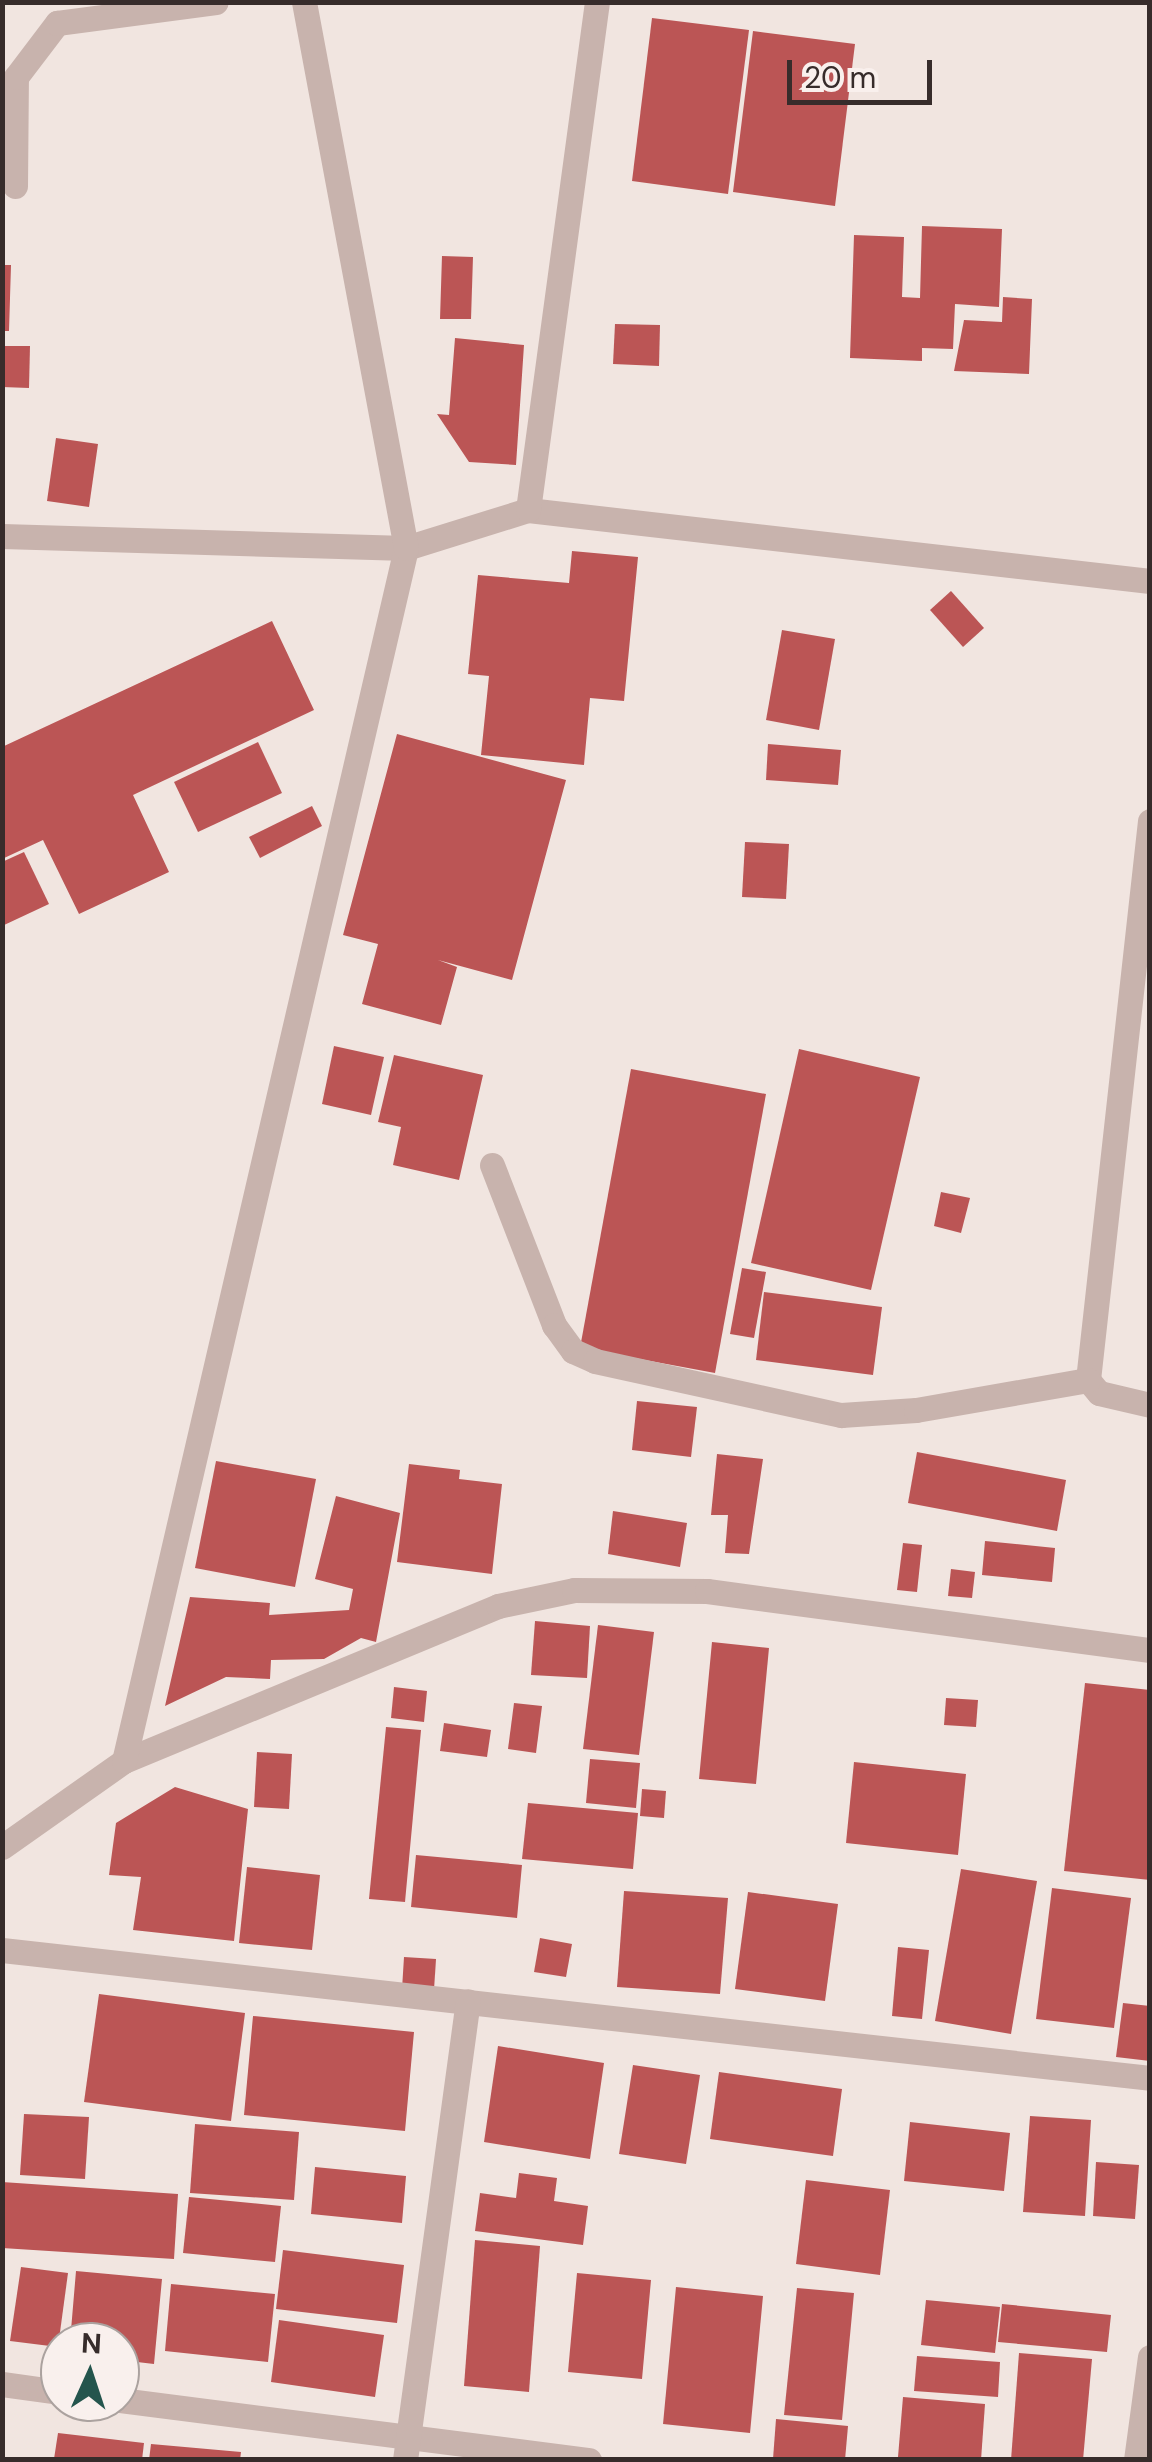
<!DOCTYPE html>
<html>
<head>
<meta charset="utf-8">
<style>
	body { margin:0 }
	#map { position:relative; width:1152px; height:2462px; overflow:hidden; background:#f1e5e0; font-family:"DM Sans",sans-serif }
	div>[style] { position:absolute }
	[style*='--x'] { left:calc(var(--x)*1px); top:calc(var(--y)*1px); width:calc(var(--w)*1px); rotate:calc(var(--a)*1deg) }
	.building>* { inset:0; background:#b55 }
	.minor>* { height:25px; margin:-12.5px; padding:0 12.5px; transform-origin:12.5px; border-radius:12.5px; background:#c8b3ad }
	span { translate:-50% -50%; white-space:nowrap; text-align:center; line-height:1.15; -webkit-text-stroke:10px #f9f0ed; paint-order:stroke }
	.frame { position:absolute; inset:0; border:5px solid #372c2b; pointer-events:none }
	.north { position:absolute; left:40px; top:2322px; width:100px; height:100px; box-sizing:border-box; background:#f9f0ed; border:2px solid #aba29f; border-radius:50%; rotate:3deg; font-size:28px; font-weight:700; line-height:40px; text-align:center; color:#372c2b }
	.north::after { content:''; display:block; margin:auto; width:35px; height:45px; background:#24554d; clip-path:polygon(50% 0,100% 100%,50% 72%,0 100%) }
	.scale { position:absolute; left:787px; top:60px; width:145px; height:45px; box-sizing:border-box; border:5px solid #372c2b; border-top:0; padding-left:12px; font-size:30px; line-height:35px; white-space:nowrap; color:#372c2b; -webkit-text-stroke:8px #f9f0ed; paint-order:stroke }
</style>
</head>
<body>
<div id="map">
	<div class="building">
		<div style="clip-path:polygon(652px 18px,749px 30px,728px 194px,632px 181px)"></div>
		<div style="clip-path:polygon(753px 31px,855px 44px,835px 206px,733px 192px)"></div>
		<div style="clip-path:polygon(922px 226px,1002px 229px,999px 307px,955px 304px,953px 349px,922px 348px,922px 361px,850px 358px,854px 235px,904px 237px,902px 297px,920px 298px)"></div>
		<div style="clip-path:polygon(442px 256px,473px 257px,471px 319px,440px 319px)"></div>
		<div style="clip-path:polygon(2px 265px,11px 265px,9px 331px,2px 331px)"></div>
		<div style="clip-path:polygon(1003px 297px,1032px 299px,1029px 374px,954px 371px,964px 320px,1002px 322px)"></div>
		<div style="clip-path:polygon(615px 324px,660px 325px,659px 366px,613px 364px)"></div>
		<div style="clip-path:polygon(455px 338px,524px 345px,516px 465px,469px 462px,437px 414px,449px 415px)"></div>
		<div style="clip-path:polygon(2px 346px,30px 346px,29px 388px,2px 387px)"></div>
		<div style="clip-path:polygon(56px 438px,98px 444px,89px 507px,47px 501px)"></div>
		<div style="clip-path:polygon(572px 551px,638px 557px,624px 701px,590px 698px,584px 765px,481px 755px,489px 676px,468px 674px,478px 575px,569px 583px)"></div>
		<div style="clip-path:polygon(951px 591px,984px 628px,963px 647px,930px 610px)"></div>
		<div style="clip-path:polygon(272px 621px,314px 710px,133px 795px,169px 872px,79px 914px,43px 840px,2px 859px,2px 747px)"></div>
		<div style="clip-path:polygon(782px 630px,835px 639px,819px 730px,766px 720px)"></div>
		<div style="clip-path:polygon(397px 734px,566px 780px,512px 980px,438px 960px,457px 967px,441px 1025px,362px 1004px,378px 944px,343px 935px)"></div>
		<div style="clip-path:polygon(258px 742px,282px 793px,198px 832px,174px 782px)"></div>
		<div style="clip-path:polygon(768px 744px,841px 750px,838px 785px,766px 780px)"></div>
		<div style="clip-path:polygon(312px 806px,322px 826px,260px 858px,249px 837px)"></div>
		<div style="clip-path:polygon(745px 842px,789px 844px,786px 899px,742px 897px)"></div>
		<div style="clip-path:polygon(24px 852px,49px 904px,2px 926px,2px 862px)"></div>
		<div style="clip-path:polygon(334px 1046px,384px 1057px,371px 1115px,322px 1104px)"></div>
		<div style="clip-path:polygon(799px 1049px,920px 1077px,871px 1290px,751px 1263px)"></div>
		<div style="clip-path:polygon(394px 1055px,483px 1075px,459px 1180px,393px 1165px,401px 1127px,378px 1122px)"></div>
		<div style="clip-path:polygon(631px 1069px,766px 1094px,715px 1373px,580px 1348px)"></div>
		<div style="clip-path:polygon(941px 1192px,970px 1198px,961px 1233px,934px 1226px)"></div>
		<div style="clip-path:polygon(742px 1268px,766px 1272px,754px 1338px,730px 1334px)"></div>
		<div style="clip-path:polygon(764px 1292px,882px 1307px,873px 1375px,756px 1360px)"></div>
		<div style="clip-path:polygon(637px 1401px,697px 1407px,691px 1457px,632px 1450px)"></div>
		<div style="clip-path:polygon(917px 1452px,1066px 1480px,1057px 1531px,908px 1503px)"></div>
		<div style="clip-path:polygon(717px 1454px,763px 1459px,749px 1554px,725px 1553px,728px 1515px,711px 1515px)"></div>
		<div style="clip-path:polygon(216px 1461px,316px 1479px,295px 1587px,195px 1568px)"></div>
		<div style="clip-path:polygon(409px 1464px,460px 1470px,459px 1479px,502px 1484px,492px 1574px,397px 1562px)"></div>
		<div style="clip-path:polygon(336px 1496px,400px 1513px,376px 1642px,361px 1638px,324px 1659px,271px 1660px,270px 1679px,226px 1677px,165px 1706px,190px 1597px,270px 1603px,269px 1615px,349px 1610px,353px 1589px,315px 1579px)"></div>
		<div style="clip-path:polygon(613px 1511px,687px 1523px,680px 1567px,608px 1554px)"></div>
		<div style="clip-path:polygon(985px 1541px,1055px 1548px,1052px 1582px,982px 1575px)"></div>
		<div style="clip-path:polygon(903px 1543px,922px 1545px,917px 1592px,897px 1590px)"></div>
		<div style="clip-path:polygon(951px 1569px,975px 1572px,972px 1598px,948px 1596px)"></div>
		<div style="clip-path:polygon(535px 1621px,590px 1626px,587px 1678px,531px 1675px)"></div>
		<div style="clip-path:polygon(598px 1625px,654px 1632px,639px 1755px,583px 1749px)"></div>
		<div style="clip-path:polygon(712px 1642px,769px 1648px,756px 1784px,699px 1779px)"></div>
		<div style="clip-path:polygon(1085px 1683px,1150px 1690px,1150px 1880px,1064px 1871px)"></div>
		<div style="clip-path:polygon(394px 1687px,427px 1691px,424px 1722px,391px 1718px)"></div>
		<div style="clip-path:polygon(946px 1698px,978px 1700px,976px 1727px,944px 1725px)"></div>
		<div style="clip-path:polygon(514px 1703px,542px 1706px,536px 1753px,508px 1749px)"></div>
		<div style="clip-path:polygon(444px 1723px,491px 1730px,487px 1757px,440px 1751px)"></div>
		<div style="clip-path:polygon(386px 1727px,421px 1730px,405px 1902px,369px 1899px)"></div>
		<div style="clip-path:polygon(257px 1752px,292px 1754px,289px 1809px,254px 1807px)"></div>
		<div style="clip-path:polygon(590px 1759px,640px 1763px,636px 1808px,586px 1803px)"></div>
		<div style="clip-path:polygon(854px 1762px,966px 1774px,958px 1855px,846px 1843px)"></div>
		<div style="clip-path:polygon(175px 1787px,248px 1809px,234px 1941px,133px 1930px,141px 1877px,109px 1875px,116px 1823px)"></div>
		<div style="clip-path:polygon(642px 1789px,666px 1791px,664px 1818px,640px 1816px)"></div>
		<div style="clip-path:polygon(528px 1803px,638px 1813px,633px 1869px,522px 1859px)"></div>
		<div style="clip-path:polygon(416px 1855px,522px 1865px,517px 1918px,411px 1907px)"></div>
		<div style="clip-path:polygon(247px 1867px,320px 1875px,312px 1950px,239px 1943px)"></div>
		<div style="clip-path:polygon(961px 1869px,1037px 1881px,1011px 2034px,935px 2021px)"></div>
		<div style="clip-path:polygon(1052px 1888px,1131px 1898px,1114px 2028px,1036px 2019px)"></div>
		<div style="clip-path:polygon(624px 1891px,728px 1898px,720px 1994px,617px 1987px)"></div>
		<div style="clip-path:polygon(748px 1892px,838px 1904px,825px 2001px,735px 1989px)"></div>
		<div style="clip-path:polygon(540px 1938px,572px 1944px,566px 1977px,534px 1972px)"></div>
		<div style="clip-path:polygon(898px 1947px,929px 1950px,922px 2019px,892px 2016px)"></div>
		<div style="clip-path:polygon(404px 1957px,436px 1959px,434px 1990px,402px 1989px)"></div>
		<div style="clip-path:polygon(99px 1994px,245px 2013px,231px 2121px,84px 2102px)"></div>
		<div style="clip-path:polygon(1123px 2003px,1150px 2006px,1150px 2061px,1116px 2057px)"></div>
		<div style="clip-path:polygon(253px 2016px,414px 2032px,405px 2131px,244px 2115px)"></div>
		<div style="clip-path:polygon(498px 2046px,604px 2063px,590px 2159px,484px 2142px)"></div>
		<div style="clip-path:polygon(633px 2065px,700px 2075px,686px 2164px,619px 2154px)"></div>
		<div style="clip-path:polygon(719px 2072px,842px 2089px,833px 2156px,710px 2139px)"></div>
		<div style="clip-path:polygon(24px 2114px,89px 2117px,85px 2179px,20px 2175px)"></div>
		<div style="clip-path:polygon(1030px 2116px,1091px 2120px,1085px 2216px,1023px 2212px)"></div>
		<div style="clip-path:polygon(910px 2122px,1010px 2133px,1004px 2191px,904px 2181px)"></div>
		<div style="clip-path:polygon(195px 2124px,299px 2132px,294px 2200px,190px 2193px)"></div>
		<div style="clip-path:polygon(1096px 2162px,1139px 2165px,1135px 2219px,1093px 2216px)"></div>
		<div style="clip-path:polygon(315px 2167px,406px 2176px,402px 2223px,311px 2214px)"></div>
		<div style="clip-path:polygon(519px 2173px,557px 2178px,554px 2201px,588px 2206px,583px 2245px,475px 2231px,480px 2193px,516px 2198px)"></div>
		<div style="clip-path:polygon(806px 2180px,890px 2190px,880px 2275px,796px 2264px)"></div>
		<div style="clip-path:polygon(2px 2182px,178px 2194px,174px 2259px,2px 2248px)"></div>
		<div style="clip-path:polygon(189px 2197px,281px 2206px,275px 2262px,183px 2253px)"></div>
		<div style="clip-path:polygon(475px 2240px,540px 2246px,529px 2392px,464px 2386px)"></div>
		<div style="clip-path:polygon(283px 2250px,404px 2265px,397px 2323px,276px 2309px)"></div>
		<div style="clip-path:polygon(21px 2267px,68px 2273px,58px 2347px,10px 2341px)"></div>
		<div style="clip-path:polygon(76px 2271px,162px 2279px,154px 2364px,120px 2360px,120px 2342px,70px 2342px)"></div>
		<div style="clip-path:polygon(577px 2273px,651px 2280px,642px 2379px,568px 2372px)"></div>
		<div style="clip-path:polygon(171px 2284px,275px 2294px,268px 2362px,165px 2351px)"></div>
		<div style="clip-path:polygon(676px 2287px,763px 2296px,750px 2433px,663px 2424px)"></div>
		<div style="clip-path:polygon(797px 2288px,854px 2293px,842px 2420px,784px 2415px)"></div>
		<div style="clip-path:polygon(926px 2300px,1000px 2307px,995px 2353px,921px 2345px)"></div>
		<div style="clip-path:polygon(1002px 2304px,1111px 2315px,1107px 2352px,998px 2342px)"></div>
		<div style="clip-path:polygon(279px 2320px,384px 2335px,375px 2397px,271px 2382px)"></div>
		<div style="clip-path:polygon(1019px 2353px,1092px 2359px,1083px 2460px,1011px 2460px)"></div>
		<div style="clip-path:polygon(917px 2356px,1000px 2362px,998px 2397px,914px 2391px)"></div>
		<div style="clip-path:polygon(903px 2397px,985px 2404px,981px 2460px,898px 2457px)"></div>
		<div style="clip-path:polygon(776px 2419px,848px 2426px,845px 2460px,773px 2459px)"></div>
		<div style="clip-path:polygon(58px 2433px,144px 2443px,142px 2460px,54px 2459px)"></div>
		<div style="clip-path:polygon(151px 2444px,241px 2452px,240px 2460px,149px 2460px)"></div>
	</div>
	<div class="minor">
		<div style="--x:15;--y:186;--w:109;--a:-89.5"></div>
		<div style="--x:16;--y:77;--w:68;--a:-52.8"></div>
		<div style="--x:57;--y:23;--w:160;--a:-7.5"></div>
		<div style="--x:528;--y:510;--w:626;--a:6.51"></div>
		<div style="--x:2;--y:536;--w:404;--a:1.7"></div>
		<div style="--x:406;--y:548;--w:128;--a:-17.3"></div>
		<div style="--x:528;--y:510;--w:513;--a:-82.27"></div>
		<div style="--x:1150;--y:821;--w:562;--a:96.33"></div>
		<div style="--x:1088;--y:1380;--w:17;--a:50"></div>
		<div style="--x:1099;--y:1393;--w:52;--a:13.2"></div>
		<div style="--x:492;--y:1165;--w:172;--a:68.8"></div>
		<div style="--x:554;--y:1325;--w:32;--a:54"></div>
		<div style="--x:573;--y:1351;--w:24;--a:24"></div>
		<div style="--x:595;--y:1361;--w:252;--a:12.4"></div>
		<div style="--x:841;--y:1415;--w:75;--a:-3.8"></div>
		<div style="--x:916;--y:1410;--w:175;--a:-9.9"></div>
		<div style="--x:124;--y:1761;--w:405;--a:-22.5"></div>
		<div style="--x:498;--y:1606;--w:78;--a:-11.9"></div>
		<div style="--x:574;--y:1590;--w:133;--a:0.4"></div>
		<div style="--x:707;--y:1591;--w:447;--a:7.6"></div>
		<div style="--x:2;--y:1847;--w:149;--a:-35.2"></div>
		<div style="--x:124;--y:1761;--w:1245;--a:-76.91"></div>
		<div style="--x:406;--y:548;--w:555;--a:-100.58"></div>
		<div style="--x:2;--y:1950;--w:1155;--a:6.36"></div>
		<div style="--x:2;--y:2384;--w:59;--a:7.9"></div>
		<div style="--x:120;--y:2400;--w:473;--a:7.3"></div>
		<div style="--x:405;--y:2460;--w:463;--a:-82.2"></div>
		<div style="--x:1136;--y:2460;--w:104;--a:-82.3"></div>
	</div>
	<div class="frame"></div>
	<div class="north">N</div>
	<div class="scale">20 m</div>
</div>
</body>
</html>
